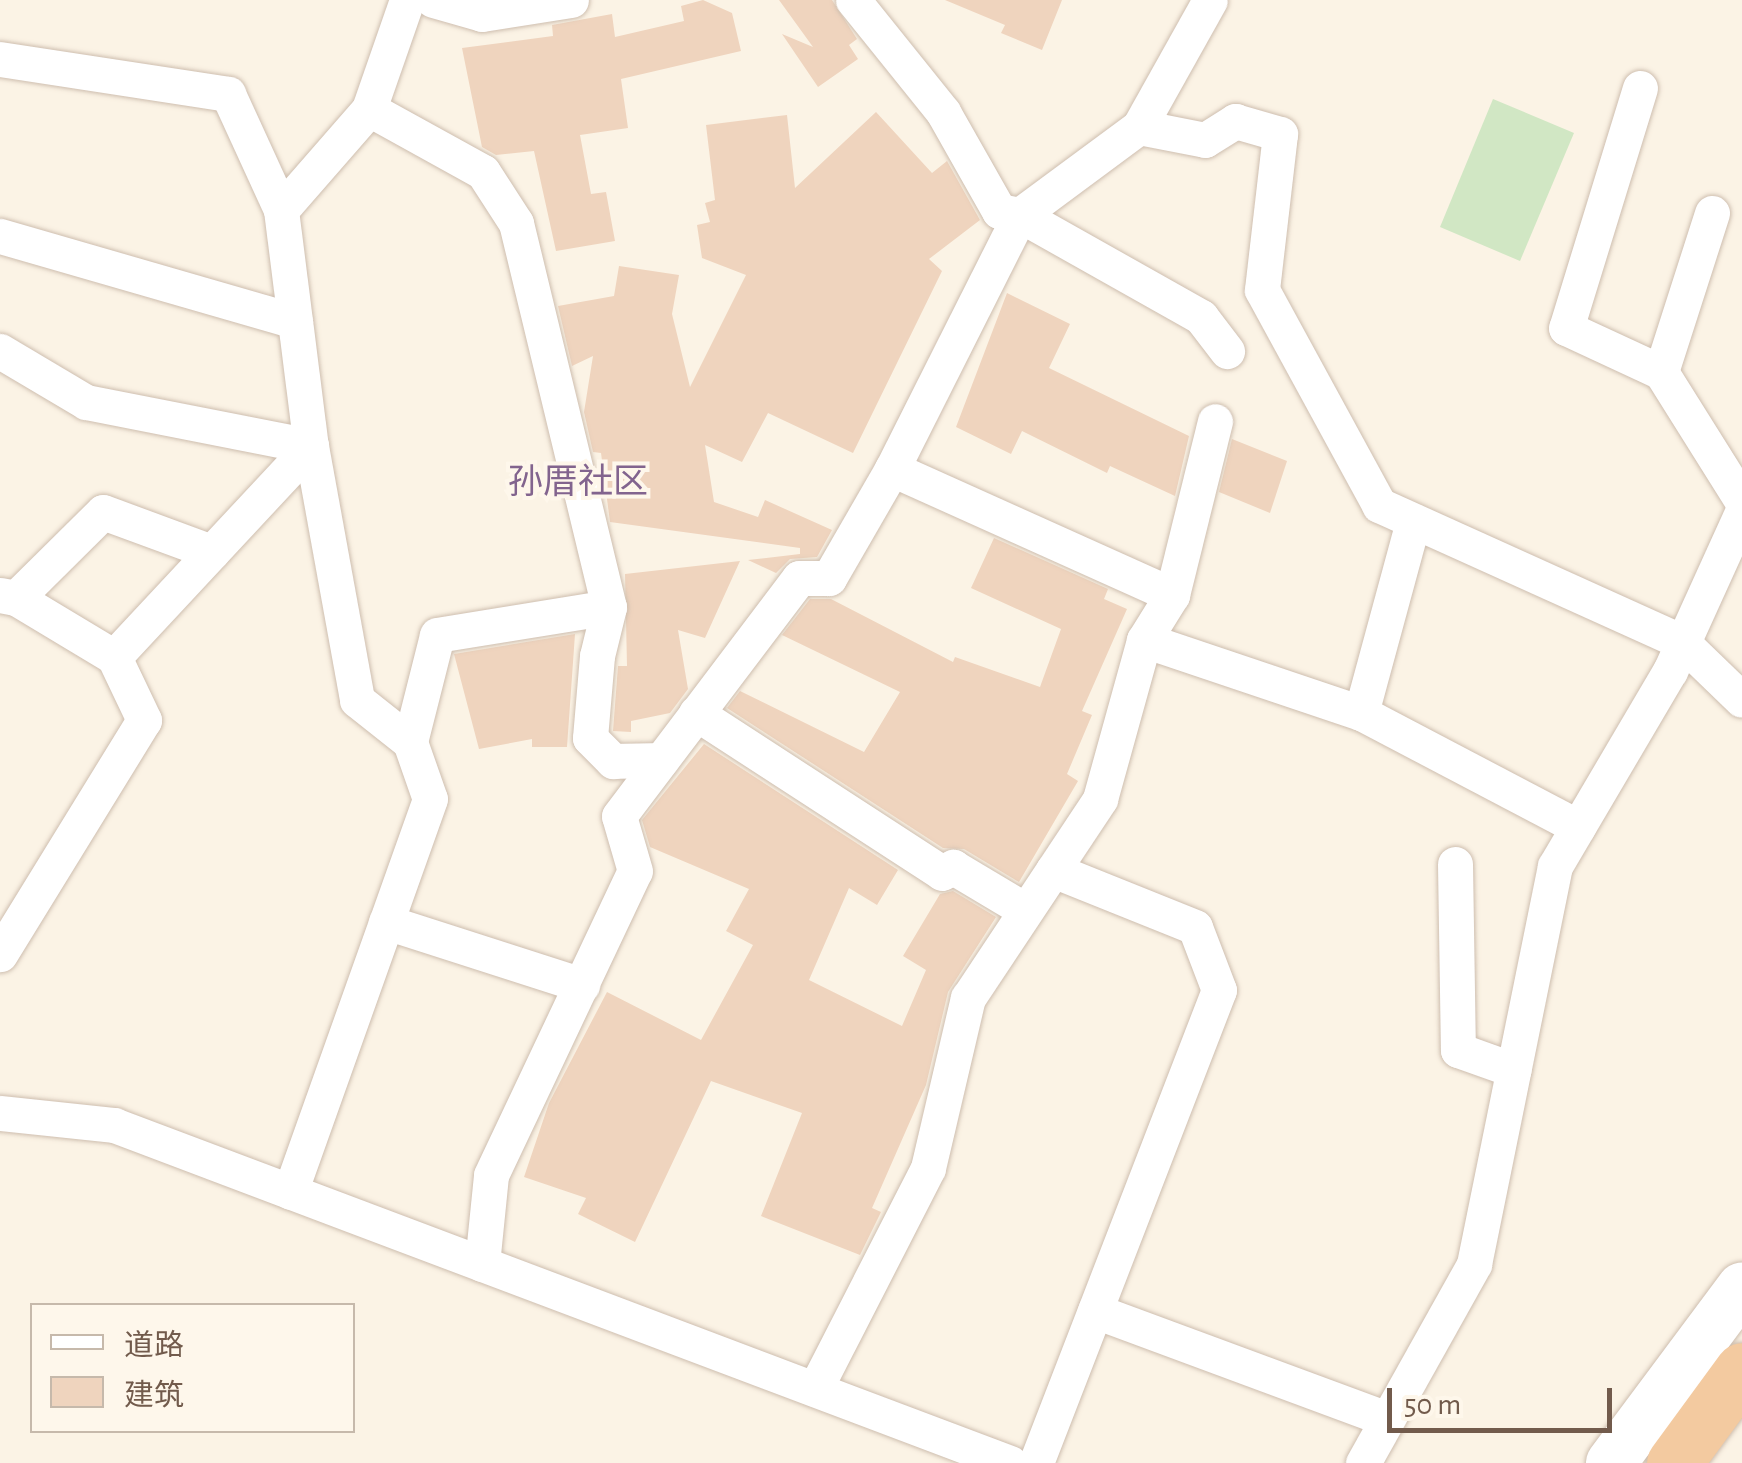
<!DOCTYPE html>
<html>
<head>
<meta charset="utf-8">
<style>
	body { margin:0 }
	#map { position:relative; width:1742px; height:1463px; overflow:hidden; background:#fbf3e5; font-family:"Alegreya Sans","Noto Sans SC",sans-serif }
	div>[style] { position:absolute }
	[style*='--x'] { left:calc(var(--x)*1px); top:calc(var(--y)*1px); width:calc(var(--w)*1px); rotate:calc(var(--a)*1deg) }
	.green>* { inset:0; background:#d1e7c4 }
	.building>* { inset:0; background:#efd4be }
	.roads { filter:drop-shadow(0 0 2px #cebeaf) drop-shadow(0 0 2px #cebeaf) }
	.minor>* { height:35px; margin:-17.5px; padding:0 17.5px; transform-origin:17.5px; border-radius:17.5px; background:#fff }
	.secondary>* { height:50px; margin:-25px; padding:0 25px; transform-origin:25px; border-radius:25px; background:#fff }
	.trunk>* { height:55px; margin:-27.5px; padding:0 27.5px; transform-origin:27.5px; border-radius:27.5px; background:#f3caa0 }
	span { translate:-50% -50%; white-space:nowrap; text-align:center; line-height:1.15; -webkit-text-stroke:8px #fef7eb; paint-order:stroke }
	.quarter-label { font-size:35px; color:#82648e }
	.legend { position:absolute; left:30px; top:1303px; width:325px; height:130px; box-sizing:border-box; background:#fef7eb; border:2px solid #c6b9ab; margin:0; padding:12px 18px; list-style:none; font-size:30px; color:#725b4c }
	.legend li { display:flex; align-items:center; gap:20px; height:50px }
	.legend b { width:50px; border:2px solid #c6b9ab }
	.scale { position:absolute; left:1387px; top:1388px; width:225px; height:45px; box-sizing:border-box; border:5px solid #725b4c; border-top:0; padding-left:12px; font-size:30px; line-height:35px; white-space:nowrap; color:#725b4c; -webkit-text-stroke:8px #fef7eb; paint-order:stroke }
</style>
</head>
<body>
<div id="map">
	<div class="green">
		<div style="clip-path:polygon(1493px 99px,1574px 133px,1520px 261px,1440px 227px)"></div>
	</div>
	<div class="building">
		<div style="clip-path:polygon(703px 0,732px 13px,741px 51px,621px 79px,628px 128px,580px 135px,591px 194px,606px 192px,615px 241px,556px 251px,534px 151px,496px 155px,482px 147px,462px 48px,553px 36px,552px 25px,612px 14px,615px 37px,684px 21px,681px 6px)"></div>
		<div style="clip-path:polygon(779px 0,832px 0,857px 39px,849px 45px,858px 59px,818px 87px,782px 34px,813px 47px)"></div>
		<div style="clip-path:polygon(945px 0,1062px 0,1042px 50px,1001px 33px,1005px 25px)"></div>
		<div style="clip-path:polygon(876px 112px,932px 173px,947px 161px,980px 220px,929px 259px,942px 271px,853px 453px,768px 413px,742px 462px,705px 445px,714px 502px,758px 517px,765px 500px,832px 530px,817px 557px,790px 559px,776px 573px,748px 560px,800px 554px,800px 548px,610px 522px,601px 453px,593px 452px,584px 412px,593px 356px,572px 366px,558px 306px,614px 296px,619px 266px,679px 275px,672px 314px,690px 387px,746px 275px,702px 258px,697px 225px,710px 222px,705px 203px,715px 200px,706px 125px,787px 115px,795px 188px)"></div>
		<div style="clip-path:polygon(1007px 293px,1070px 324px,1049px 368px,1189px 436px,1175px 496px,1110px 466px,1107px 473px,1022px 431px,1011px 454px,956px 427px)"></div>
		<div style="clip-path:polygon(1232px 439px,1287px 461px,1270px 513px,1219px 492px)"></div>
		<div style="clip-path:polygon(994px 538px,1108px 589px,1104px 599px,1127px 609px,1082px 711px,1092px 715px,1067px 774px,1078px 781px,1019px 882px,964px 849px,943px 848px,727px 708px,740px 691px,864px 752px,900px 692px,782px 635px,810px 599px,831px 599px,953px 662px,955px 657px,1040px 687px,1061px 629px,971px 588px)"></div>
		<div style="clip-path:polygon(740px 561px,705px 638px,678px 630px,688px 689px,670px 713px,631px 721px,631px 732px,613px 731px,618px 666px,627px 666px,625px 574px)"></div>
		<div style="clip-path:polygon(575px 634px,567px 747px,532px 747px,532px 739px,479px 749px,454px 654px)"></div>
		<div style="clip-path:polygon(704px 744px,898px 870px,877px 905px,849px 888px,809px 980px,902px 1026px,926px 970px,903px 956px,940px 894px,953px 891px,996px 917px,948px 992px,926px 1085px,872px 1208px,881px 1212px,860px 1255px,761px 1216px,802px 1113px,711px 1081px,635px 1242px,578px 1214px,586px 1198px,524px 1177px,549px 1103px,607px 992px,701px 1040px,753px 945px,726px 931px,749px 889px,650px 847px,642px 820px)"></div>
	</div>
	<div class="roads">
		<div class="minor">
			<div style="--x:433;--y:0;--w:51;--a:15.9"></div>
			<div style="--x:482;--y:14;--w:90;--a:-8.9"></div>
			<div style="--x:853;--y:0;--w:144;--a:51.2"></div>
			<div style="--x:943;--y:112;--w:114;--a:60.5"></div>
			<div style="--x:999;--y:211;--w:21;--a:11"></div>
			<div style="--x:1020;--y:215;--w:208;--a:29.4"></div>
			<div style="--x:1201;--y:317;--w:43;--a:52.6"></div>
			<div style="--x:0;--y:59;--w:231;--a:8.7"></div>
			<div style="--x:228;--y:94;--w:128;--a:65.4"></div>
			<div style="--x:281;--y:210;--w:238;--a:82.8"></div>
			<div style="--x:311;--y:446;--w:258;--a:79.7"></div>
			<div style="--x:357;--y:700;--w:68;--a:38.4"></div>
			<div style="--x:410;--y:742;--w:60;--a:70.7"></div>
			<div style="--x:430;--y:799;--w:417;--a:109.6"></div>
			<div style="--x:1640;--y:88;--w:251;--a:107.1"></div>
			<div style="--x:1566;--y:328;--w:105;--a:24.9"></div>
			<div style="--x:1661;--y:372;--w:152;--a:57.9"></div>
			<div style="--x:369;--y:109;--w:130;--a:28.9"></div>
			<div style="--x:483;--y:172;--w:61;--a:57.1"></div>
			<div style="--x:516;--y:223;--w:395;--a:76.4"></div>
			<div style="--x:609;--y:607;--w:50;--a:103.8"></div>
			<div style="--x:597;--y:656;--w:82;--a:94.9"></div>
			<div style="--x:590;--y:738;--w:33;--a:45"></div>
			<div style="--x:613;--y:761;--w:48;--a:-1.2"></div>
			<div style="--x:1139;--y:127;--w:67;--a:11.1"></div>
			<div style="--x:1205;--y:140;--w:36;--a:-32"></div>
			<div style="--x:1235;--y:121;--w:47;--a:16.1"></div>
			<div style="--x:1280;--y:134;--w:157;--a:96.6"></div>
			<div style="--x:1262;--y:290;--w:245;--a:61.4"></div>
			<div style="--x:1379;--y:505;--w:333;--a:24.3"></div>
			<div style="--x:1682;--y:642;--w:83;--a:44"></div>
			<div style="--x:281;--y:210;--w:134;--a:-48.9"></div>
			<div style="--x:369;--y:109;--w:115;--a:-70.8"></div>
			<div style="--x:0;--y:236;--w:307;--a:16.1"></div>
			<div style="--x:0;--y:351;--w:100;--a:30.7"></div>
			<div style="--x:86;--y:402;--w:229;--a:11.1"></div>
			<div style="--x:1661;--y:372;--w:167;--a:-72.2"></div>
			<div style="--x:892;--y:469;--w:307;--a:24.2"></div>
			<div style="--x:0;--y:595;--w:16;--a:11"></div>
			<div style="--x:16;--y:598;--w:114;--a:31"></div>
			<div style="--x:114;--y:657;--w:70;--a:64.5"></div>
			<div style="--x:144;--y:720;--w:275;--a:121.6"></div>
			<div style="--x:16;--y:598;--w:122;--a:-44.7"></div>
			<div style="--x:103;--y:512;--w:116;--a:20.2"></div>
			<div style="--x:1144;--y:640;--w:229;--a:18.6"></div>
			<div style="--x:1361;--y:713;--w:245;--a:27.7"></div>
			<div style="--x:114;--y:657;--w:289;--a:-47"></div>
			<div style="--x:696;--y:713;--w:293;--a:33"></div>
			<div style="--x:942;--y:873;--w:13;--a:-29"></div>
			<div style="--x:953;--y:867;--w:84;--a:30.8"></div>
			<div style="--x:1361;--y:713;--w:199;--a:-74.8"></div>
			<div style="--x:410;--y:742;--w:110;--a:-75.8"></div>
			<div style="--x:437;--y:635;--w:174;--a:-9.2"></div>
			<div style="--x:1455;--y:864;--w:186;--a:89.1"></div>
			<div style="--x:1458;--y:1050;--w:59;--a:19.7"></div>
			<div style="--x:386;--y:922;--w:206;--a:17.8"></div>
			<div style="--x:0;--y:1113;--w:115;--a:6"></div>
			<div style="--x:114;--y:1125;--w:958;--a:20.67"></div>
			<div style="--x:482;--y:1264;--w:89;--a:-84.2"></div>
			<div style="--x:491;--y:1175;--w:336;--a:-64.7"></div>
			<div style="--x:635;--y:871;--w:57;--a:-106.2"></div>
			<div style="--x:619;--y:816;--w:298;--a:-52.9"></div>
			<div style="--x:799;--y:578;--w:30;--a:0"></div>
			<div style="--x:829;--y:578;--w:126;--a:-60"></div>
			<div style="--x:892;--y:469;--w:284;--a:-63.3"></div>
			<div style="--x:1020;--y:215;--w:148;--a:-36.5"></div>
			<div style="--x:1139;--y:127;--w:145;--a:-60.8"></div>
			<div style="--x:1095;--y:1311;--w:311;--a:20.3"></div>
			<div style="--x:815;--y:1389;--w:248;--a:-62.9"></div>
			<div style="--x:928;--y:1168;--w:175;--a:-76.8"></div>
			<div style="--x:968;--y:998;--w:239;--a:-56.4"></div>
			<div style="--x:1100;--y:799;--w:165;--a:-74.5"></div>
			<div style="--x:1144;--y:640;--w:53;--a:-58.1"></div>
			<div style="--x:1172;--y:595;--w:179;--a:-76.1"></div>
			<div style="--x:1036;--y:1463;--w:507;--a:-68.85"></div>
			<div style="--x:1219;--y:990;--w:67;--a:-110.9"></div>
			<div style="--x:1195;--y:927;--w:153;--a:-158.1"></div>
			<div style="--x:1363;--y:1463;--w:228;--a:-60.8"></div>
			<div style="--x:1474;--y:1264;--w:406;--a:-78.5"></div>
			<div style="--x:1555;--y:866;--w:226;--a:-59.5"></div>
			<div style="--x:1670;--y:671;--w:175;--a:-65.6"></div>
		</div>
		<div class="secondary">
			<div style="--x:1611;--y:1463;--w:219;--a:-53.3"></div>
		</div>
		<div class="trunk">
			<div style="--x:1674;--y:1463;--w:115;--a:-53.8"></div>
		</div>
	</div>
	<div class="quarter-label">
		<span style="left:578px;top:483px">孙厝社区</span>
	</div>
	<ul class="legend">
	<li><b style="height:12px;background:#fff"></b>道路</li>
	<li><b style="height:28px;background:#efd4be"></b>建筑</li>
	</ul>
	<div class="scale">50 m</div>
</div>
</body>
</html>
